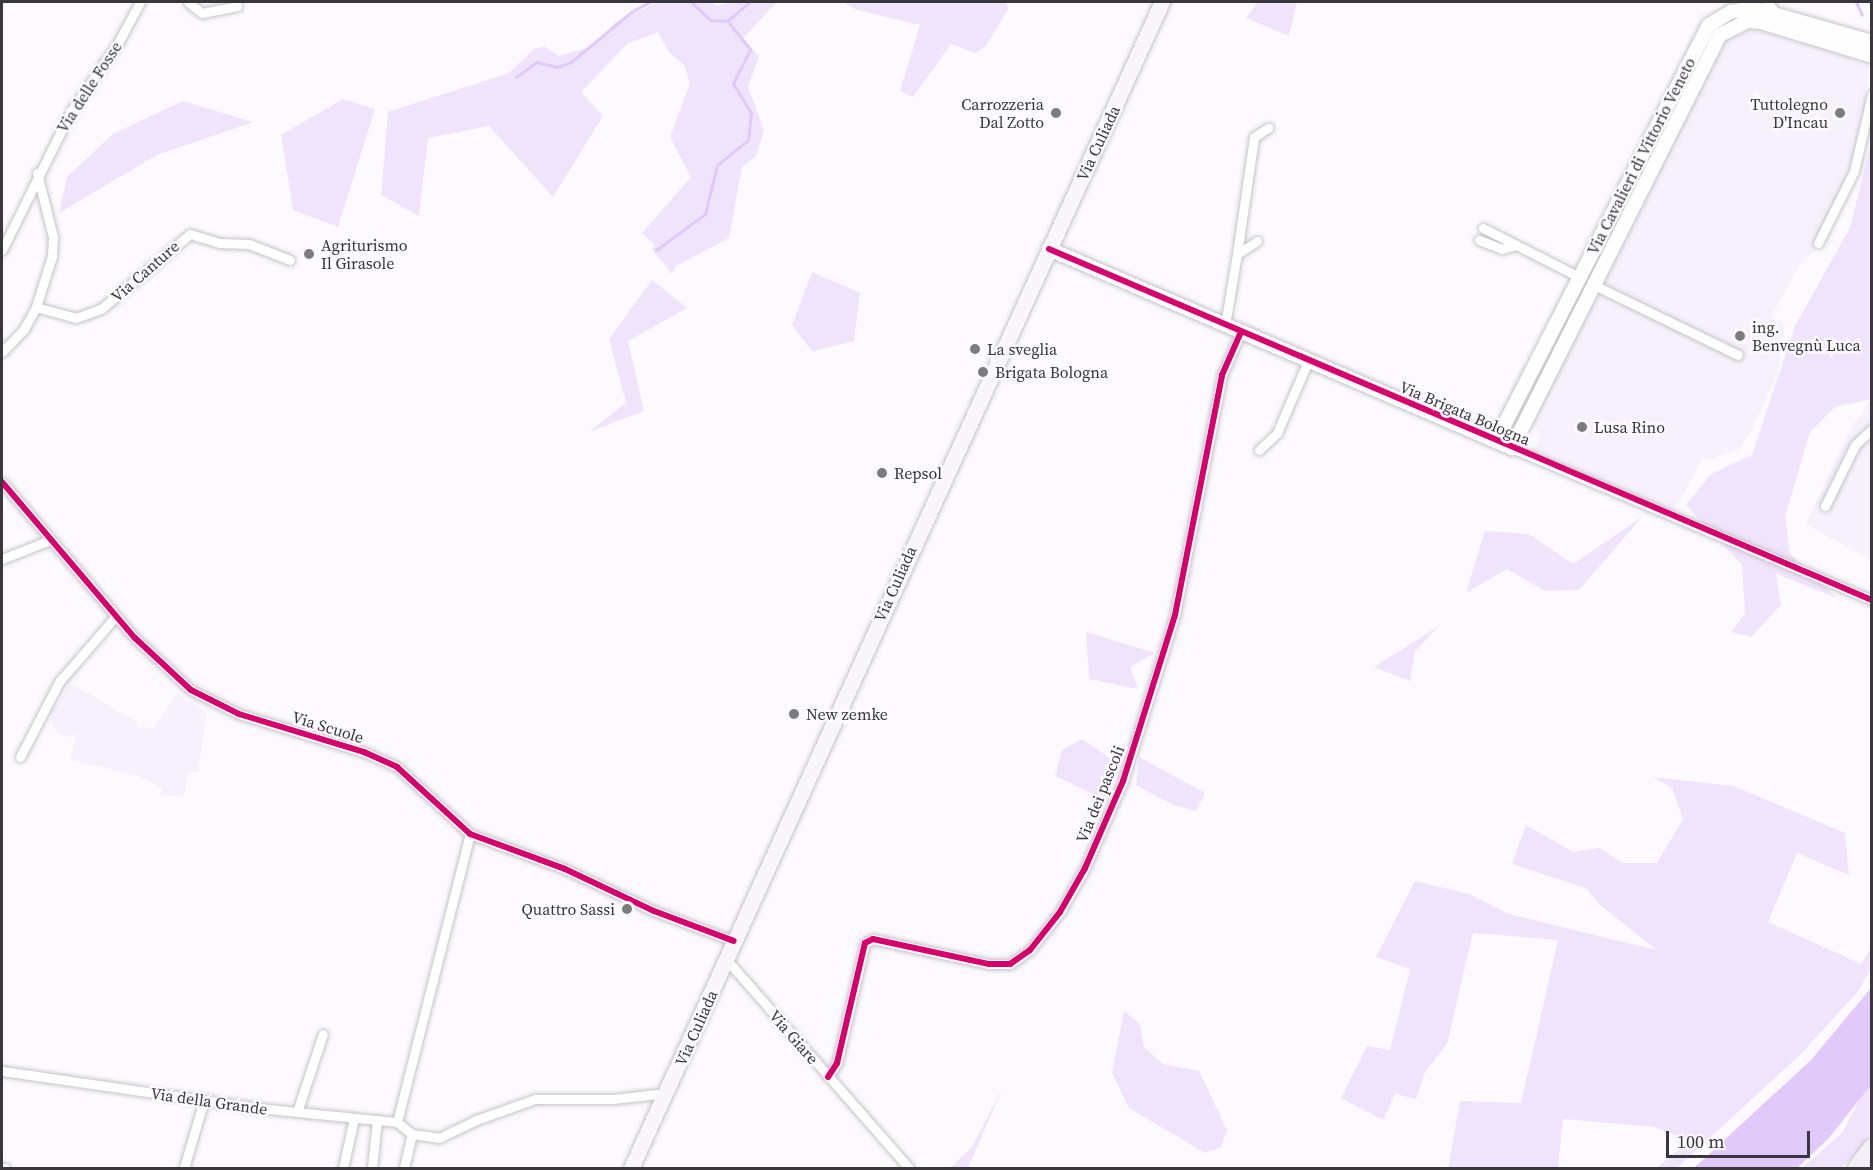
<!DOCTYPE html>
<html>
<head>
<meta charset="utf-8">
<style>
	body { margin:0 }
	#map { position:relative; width:1873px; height:1170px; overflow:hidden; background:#fcfafe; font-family:"Source Serif 4",serif }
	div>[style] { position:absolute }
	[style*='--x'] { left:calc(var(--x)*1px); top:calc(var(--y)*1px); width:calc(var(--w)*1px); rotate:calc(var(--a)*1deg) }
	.built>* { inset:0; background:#f7f1fd }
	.green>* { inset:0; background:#f0e4fd }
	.water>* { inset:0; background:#e1c9fa }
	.stream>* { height:3px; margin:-1.5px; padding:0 1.5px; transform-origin:1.5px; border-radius:1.5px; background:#e1c9fa }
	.roads { filter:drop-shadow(0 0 2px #c6c4c8) drop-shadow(0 0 2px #c6c4c8) }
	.street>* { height:9px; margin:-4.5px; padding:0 4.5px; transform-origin:4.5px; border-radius:4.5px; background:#fffeff }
	.secondary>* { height:14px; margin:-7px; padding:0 7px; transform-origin:7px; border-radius:7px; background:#fffeff }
	.primary>* { height:15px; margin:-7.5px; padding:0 7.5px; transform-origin:7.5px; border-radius:7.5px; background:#f8f6fa }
	.highway>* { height:18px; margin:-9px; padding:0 9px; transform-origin:9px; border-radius:9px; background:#f4eff7 }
	.cycleway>* { height:6px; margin:-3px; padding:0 3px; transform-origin:3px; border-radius:3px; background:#d6006c }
	.dots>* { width:16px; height:16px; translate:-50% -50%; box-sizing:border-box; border:3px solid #fcf9ff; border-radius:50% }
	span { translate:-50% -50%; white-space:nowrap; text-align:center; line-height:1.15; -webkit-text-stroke:5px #fcf9ff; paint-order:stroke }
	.street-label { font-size:16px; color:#39373b }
	.poi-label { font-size:16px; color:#39373b }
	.right { translate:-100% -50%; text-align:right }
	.left { translate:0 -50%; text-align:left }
	.frame { position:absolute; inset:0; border:3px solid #39373b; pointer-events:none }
	.scale { position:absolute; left:1666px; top:1131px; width:144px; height:27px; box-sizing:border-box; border:3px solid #39373b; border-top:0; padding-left:8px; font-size:18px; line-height:21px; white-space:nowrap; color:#39373b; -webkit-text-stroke:4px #fcf9ff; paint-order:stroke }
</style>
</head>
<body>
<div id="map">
	<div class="built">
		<div style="clip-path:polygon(1746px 28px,1825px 49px,1869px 66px,1864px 113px,1853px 161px,1817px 238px,1823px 244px,1802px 262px,1771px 317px,1785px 325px,1777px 376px,1752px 429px,1740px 449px,1707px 460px,1703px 457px,1682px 498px,1668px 514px,1531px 453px,1541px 438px,1532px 422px,1594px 291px,1625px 304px,1599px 282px,1720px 41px)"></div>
		<div style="clip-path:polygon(1871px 399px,1871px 560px,1806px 524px,1849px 431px)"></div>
		<div style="clip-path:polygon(70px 683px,137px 722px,135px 726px,140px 729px,142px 725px,152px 730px,177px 693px,207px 712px,198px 772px,189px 771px,183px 797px,160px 795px,162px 788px,139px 776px,70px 760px,77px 734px,66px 737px,57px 733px,51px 722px,52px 712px)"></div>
	</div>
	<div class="green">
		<div style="clip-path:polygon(657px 2px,709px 2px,717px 6px,735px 2px,777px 2px,743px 38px,759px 57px,748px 87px,764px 130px,756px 156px,742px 167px,729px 238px,676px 266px,672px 274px,652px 249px,655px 245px,642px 233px,691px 177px,670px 137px,690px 83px,684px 65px,669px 52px,658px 32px,627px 44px,581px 92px,603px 116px,553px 197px,489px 126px,428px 138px,419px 216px,381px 195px,388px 112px,509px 73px,534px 49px,544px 46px,559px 56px,593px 46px,616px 22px)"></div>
		<div style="clip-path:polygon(843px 2px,1007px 2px,1008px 9px,986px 46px,975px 53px,951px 44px,913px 97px,900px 91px,920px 25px,857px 10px)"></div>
		<div style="clip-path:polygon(1258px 2px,1297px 2px,1289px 36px,1246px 18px)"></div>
		<div style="clip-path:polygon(343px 99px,375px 109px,338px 227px,293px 210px,281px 135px)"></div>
		<div style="clip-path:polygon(183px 101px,253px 122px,157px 155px,59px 213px,67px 177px,113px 134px)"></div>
		<div style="clip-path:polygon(1871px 143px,1871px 399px,1835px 407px,1810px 432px,1785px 517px,1790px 554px,1837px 598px,1776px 574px,1781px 605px,1751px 637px,1731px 632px,1745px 614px,1742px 565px,1686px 505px,1711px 474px,1752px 455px,1795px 326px,1850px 228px)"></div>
		<div style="clip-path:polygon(812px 272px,860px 293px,854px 341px,812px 351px,792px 325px)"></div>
		<div style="clip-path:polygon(652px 280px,687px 308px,628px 341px,644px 411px,589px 432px,626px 403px,609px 339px)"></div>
		<div style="clip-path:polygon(1642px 517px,1579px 590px,1545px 591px,1507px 569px,1466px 593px,1485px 531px,1529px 534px,1573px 564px)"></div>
		<div style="clip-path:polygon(1439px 626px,1415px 651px,1410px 681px,1374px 667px)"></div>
		<div style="clip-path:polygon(1086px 632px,1155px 653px,1130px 667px,1138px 689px,1089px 679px)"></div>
		<div style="clip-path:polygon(1082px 739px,1116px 762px,1108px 801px,1055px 776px,1062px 750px)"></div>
		<div style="clip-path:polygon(1139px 757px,1205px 793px,1196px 811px,1173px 805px,1136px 785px)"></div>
		<div style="clip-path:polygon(1653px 777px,1734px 786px,1845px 833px,1849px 875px,1797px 853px,1768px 922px,1861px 964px,1871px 949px,1871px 968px,1859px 990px,1802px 1053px,1677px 1168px,1656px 1168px,1690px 1141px,1654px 1127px,1563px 1119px,1558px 1168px,1448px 1168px,1460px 1101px,1521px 1103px,1558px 940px,1473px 933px,1447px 1044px,1425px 1072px,1416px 1099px,1395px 1094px,1383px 1120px,1341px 1098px,1367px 1046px,1390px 1050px,1410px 969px,1376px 957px,1415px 881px,1469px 894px,1509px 914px,1657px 950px,1601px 906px,1586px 888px,1512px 864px,1526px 825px,1573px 852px,1600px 848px,1622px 863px,1657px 863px,1683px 819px,1672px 788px)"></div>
		<div style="clip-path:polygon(1124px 1011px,1140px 1024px,1144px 1047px,1163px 1064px,1199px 1071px,1227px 1130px,1221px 1147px,1205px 1153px,1129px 1108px,1112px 1073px)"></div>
		<div style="clip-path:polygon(1871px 1078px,1871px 1133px,1866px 1141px,1841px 1168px,1802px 1168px,1842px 1133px)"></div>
		<div style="clip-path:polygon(1003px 1087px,968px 1168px,950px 1168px,972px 1147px)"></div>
	</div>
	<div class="water">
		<div style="clip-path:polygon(1871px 988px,1871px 1085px,1829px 1138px,1797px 1168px,1694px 1168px,1811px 1060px)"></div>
	</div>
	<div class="stream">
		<div style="--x:691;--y:2;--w:26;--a:43"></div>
		<div style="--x:710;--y:20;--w:17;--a:3"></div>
		<div style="--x:727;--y:21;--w:30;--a:-40"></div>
		<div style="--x:1856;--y:2;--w:14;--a:65"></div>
		<div style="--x:516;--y:77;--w:26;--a:-36"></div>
		<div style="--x:537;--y:62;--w:21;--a:14"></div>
		<div style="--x:557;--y:67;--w:15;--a:-20"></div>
		<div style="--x:571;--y:62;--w:78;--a:-39.8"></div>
		<div style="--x:631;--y:12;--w:21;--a:-28"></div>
		<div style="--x:656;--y:250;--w:61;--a:-36.3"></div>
		<div style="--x:705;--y:214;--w:50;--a:-76.2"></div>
		<div style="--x:717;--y:165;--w:40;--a:-39"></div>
		<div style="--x:748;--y:140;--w:27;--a:-84"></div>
		<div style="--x:751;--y:113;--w:35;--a:-121"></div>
		<div style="--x:733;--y:83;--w:38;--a:-63"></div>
		<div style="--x:750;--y:49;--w:36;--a:-129"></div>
	</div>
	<div class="roads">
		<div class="street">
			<div style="--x:188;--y:2;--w:18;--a:38"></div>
			<div style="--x:202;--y:13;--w:36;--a:-11"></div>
			<div style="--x:1767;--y:2;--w:13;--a:51"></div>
			<div style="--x:1483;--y:228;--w:108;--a:27"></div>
			<div style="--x:1479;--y:240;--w:25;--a:21"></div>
			<div style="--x:1502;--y:249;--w:15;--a:-16"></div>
			<div style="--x:1818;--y:243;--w:80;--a:-63.4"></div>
			<div style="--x:1854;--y:171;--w:79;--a:-76.8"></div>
			<div style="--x:2;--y:250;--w:155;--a:-63.6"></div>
			<div style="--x:71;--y:111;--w:83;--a:-55.3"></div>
			<div style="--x:118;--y:43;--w:47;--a:-61.8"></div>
			<div style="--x:1237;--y:254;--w:118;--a:-81.7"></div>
			<div style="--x:1254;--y:137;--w:17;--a:-33"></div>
			<div style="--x:1594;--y:285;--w:160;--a:25.9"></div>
			<div style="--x:36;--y:307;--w:41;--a:15.4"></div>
			<div style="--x:76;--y:318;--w:27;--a:-20"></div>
			<div style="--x:101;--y:309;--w:116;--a:-40.1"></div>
			<div style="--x:190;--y:234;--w:30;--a:17"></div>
			<div style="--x:219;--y:243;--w:30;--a:2"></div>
			<div style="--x:249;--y:244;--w:44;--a:21.3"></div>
			<div style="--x:1225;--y:325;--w:72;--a:-80.4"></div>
			<div style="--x:1237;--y:254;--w:24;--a:-33"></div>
			<div style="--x:2;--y:352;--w:32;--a:-46"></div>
			<div style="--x:24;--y:329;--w:25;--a:-61"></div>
			<div style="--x:36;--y:307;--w:53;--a:-72.6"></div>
			<div style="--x:52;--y:256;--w:19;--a:-87"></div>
			<div style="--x:53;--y:237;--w:66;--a:-104"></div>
			<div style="--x:1512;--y:448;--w:391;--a:22.9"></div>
			<div style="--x:1259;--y:450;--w:25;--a:-43"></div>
			<div style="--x:1277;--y:433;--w:78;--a:-66.7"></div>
			<div style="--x:2;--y:482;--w:205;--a:49.6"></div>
			<div style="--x:135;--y:638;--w:76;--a:42.9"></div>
			<div style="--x:191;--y:690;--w:54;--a:26.6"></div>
			<div style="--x:239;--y:714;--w:131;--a:16.9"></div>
			<div style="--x:364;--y:752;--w:36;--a:24"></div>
			<div style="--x:397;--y:767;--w:99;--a:42.5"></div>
			<div style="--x:470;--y:834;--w:101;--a:20.2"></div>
			<div style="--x:565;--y:869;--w:98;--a:25.3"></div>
			<div style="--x:654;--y:911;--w:85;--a:20.6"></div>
			<div style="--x:1825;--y:506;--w:68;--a:-63.8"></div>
			<div style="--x:1855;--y:445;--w:23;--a:-43"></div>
			<div style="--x:2;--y:559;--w:52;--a:-21.6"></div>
			<div style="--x:20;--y:757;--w:85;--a:-62.5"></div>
			<div style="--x:59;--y:682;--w:87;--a:-49.2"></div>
			<div style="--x:726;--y:959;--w:278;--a:48.8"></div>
			<div style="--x:2;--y:1071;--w:259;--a:8.2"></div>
			<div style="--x:258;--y:1108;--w:140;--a:5.8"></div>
			<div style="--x:397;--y:1122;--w:19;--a:39"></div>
			<div style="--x:412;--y:1134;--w:27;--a:8"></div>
			<div style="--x:439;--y:1138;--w:41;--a:-25.9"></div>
			<div style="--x:476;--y:1120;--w:63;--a:-19.6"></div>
			<div style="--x:535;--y:1099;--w:78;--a:0"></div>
			<div style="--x:613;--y:1099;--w:54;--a:-6.3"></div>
			<div style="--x:828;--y:1077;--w:17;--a:-57"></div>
			<div style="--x:837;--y:1063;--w:123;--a:-76.9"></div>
			<div style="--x:865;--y:943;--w:9;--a:-27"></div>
			<div style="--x:873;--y:939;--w:119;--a:12.2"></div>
			<div style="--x:989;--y:964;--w:21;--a:0"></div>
			<div style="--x:1010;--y:964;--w:24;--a:-35"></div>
			<div style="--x:1030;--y:950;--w:48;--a:-51.7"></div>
			<div style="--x:1060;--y:912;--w:51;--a:-60.4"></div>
			<div style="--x:1085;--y:868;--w:95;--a:-66.4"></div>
			<div style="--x:1123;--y:781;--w:174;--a:-72.6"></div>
			<div style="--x:1175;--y:615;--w:245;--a:-78.9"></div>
			<div style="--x:1222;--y:375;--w:47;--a:-66.2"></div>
			<div style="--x:297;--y:1112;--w:82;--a:-71.6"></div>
			<div style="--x:397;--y:1122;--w:297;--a:-75.8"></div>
			<div style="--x:2;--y:1168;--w:3;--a:0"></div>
			<div style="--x:184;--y:1168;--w:71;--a:-73.6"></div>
			<div style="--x:343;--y:1168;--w:51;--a:-77.6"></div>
			<div style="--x:372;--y:1168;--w:48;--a:-84.1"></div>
			<div style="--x:404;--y:1168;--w:35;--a:-77"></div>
		</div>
		<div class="secondary">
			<div style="--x:1049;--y:249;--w:504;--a:23.26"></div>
			<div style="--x:1512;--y:448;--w:462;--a:-63.3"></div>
			<div style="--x:1720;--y:35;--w:31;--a:-27"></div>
			<div style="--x:1748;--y:21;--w:13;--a:4"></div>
			<div style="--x:1761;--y:22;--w:116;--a:17"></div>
			<div style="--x:1496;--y:441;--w:467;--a:-62.9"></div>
			<div style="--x:1709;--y:25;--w:26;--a:-31"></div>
			<div style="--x:1731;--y:12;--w:21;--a:-11"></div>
			<div style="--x:1752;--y:8;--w:125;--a:15.8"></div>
		</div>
		<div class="primary">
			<div style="--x:631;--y:1168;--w:1281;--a:-65.52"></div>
		</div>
		<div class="highway">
			<div style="--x:1857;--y:1168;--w:25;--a:-53"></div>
		</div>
	</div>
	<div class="cycleway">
		<div style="--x:1049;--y:249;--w:895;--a:23.1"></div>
		<div style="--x:2;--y:482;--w:205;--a:49.6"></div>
		<div style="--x:135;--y:638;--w:76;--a:42.9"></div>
		<div style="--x:191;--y:690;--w:54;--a:26.6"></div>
		<div style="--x:239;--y:714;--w:131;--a:16.9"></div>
		<div style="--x:364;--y:752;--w:36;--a:24"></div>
		<div style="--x:397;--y:767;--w:99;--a:42.5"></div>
		<div style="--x:470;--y:834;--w:101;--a:20.2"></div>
		<div style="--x:565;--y:869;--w:98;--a:25.3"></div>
		<div style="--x:654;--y:911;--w:85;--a:20.6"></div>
		<div style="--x:828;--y:1077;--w:17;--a:-57"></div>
		<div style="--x:837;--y:1063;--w:123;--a:-76.9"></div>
		<div style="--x:865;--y:943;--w:9;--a:-27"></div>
		<div style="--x:873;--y:939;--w:119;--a:12.2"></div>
		<div style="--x:989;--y:964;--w:21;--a:0"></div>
		<div style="--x:1010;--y:964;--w:24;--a:-35"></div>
		<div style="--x:1030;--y:950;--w:48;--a:-51.7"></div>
		<div style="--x:1060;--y:912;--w:51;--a:-60.4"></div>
		<div style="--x:1085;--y:868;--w:95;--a:-66.4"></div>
		<div style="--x:1123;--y:781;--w:174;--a:-72.6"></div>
		<div style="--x:1175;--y:615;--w:245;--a:-78.9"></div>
		<div style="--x:1222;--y:375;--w:47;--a:-66.2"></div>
	</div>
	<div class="dots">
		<div style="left:1056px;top:113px;background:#7d7b7f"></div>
		<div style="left:1840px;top:113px;background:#7d7b7f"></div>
		<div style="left:309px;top:254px;background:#7d7b7f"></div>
		<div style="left:1740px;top:336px;background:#7d7b7f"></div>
		<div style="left:975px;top:349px;background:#7d7b7f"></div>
		<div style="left:983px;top:372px;background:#7d7b7f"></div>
		<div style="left:1582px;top:427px;background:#7d7b7f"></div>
		<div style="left:882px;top:473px;background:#7d7b7f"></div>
		<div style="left:794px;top:714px;background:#7d7b7f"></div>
		<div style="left:627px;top:909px;background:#7d7b7f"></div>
	</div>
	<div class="street-label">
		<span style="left:89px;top:87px;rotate:-57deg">Via delle Fosse</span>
		<span style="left:1098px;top:143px;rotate:-65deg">Via Culiada</span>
		<span style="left:1641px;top:156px;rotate:-63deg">Via Cavalieri di Vittorio Veneto</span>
		<span style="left:145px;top:271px;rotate:-41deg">Via Canture</span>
		<span style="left:1465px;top:413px;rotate:23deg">Via Brigata Bologna</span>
		<span style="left:895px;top:584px;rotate:-66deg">Via Culiada</span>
		<span style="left:328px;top:727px;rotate:17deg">Via Scuole</span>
		<span style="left:1100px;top:794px;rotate:-68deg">Via dei pascoli</span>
		<span style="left:696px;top:1028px;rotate:-66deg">Via Culiada</span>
		<span style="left:794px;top:1037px;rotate:49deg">Via Giare</span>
		<span style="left:209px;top:1101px;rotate:8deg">Via della Grande</span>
	</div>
	<div class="poi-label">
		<span class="right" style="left:1044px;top:113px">Carrozzeria<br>Dal Zotto</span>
		<span class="right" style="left:1828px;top:113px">Tuttolegno<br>D'Incau</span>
		<span class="left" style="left:321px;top:254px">Agriturismo<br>Il Girasole</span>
		<span class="left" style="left:1752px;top:336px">ing.<br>Benvegnù Luca</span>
		<span class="left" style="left:987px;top:349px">La sveglia</span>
		<span class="left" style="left:995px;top:372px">Brigata Bologna</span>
		<span class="left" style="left:1594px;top:427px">Lusa Rino</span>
		<span class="left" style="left:894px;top:473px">Repsol</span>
		<span class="left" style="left:806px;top:714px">New zemke</span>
		<span class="right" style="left:615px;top:909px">Quattro Sassi</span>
	</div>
	<div class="frame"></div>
	<div class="scale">100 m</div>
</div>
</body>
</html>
